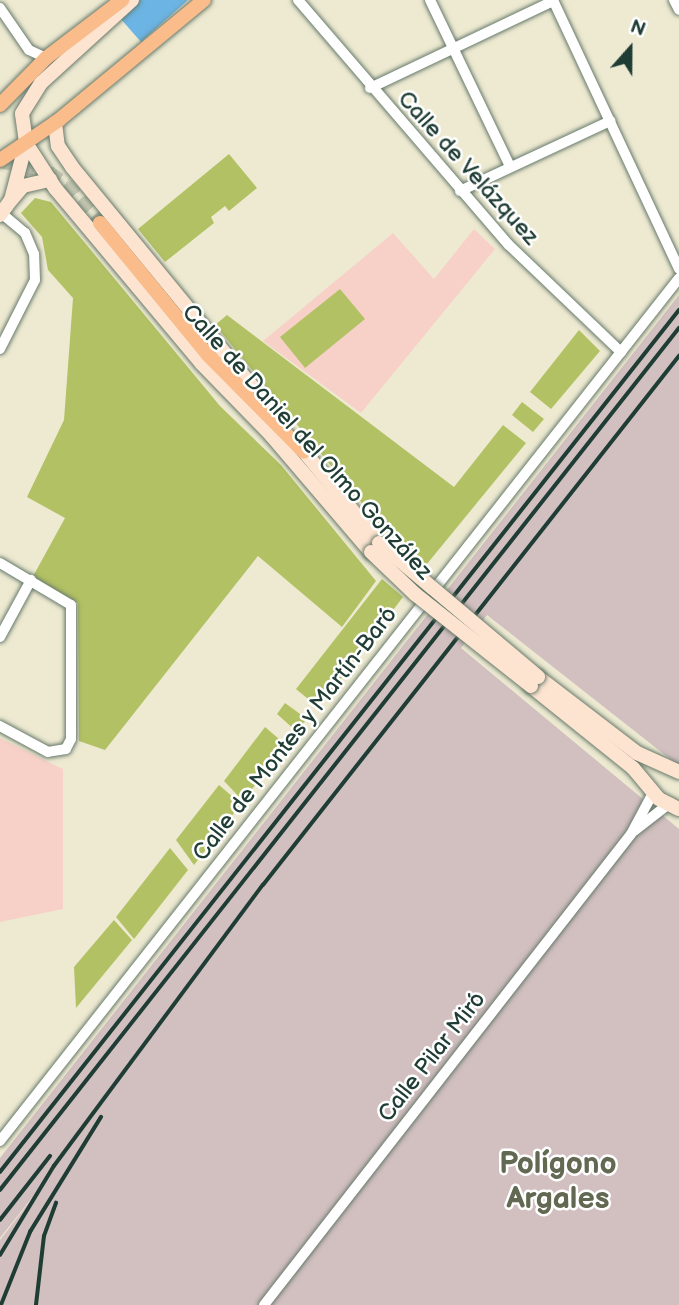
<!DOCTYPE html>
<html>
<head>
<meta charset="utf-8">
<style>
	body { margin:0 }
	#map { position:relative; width:679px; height:1305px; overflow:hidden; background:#eeead2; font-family:"Balsamiq Sans",sans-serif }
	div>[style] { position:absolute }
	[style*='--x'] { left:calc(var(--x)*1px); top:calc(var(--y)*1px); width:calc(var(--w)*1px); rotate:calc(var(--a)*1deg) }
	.built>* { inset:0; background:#f7d1c7 }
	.industrial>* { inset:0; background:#d2bfc0 }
	.green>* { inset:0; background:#b2c163 }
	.water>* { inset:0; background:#6cb4e3 }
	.primary-tunnel>* { height:14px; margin-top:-7px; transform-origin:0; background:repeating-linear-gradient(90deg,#c5c7b2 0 14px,transparent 0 21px) }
	.roads { filter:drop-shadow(0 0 2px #677a6b) drop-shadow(0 0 2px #677a6b) }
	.street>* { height:10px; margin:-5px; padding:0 5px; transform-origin:5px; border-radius:5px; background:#fff }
	.secondary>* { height:14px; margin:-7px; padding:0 7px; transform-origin:7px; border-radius:7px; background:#fde4d0 }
	.primary>* { height:14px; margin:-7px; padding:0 7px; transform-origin:7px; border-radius:7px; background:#f9bc8a }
	.rail>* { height:3.5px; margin:-1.75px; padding:0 1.75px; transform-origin:1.75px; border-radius:1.75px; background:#1f3d34 }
	.bridges { filter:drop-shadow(0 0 2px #677a6b) drop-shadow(0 0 2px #677a6b) }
	.secondary-bridge>* { height:14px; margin:-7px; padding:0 7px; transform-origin:7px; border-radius:7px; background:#fde4d0 }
	span { translate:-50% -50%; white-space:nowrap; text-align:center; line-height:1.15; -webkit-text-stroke:5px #fff; paint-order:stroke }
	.street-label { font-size:23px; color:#1f3d34 }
	.district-label { font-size:30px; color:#626851; font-weight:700 }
	.north { position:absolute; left:595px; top:14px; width:70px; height:70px; -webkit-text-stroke:5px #fff; paint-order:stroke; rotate:21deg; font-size:19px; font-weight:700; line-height:28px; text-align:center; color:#1f3d34 }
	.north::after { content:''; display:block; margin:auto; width:24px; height:32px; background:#1f3d34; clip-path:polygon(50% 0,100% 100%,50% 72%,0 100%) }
</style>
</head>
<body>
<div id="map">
	<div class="built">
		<div style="clip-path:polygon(474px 229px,495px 249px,361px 413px,263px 341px,393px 233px,434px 279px)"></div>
		<div style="clip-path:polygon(0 738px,63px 769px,63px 909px,0 922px)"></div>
	</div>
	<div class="industrial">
		<div style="clip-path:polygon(679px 295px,679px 766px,487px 615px,461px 648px,679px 829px,679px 1305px,0 1305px,0 1240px,54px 1170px,0 1238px,0 1158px)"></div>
	</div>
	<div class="green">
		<div style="clip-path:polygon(229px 154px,257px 188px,229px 211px,225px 206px,211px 217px,214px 223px,165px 262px,138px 229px)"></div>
		<div style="clip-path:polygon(35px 198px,51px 202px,220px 406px,281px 465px,376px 581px,342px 627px,258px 556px,105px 750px,79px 741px,78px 603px,31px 580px,65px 518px,27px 497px,64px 420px,73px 298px,48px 270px,42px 237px,21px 213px)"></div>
		<div style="clip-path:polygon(340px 289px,365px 319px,305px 368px,280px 337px)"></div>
		<div style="clip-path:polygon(227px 315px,454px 487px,503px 425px,526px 443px,422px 570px,403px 553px,215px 325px)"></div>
		<div style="clip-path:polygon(579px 330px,600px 351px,551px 409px,530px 392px)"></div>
		<div style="clip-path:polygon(522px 402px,544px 419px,533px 432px,512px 415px)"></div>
		<div style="clip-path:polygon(382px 579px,403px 597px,319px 708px,296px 689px)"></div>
		<div style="clip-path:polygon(285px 703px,307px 719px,296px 731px,277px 714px)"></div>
		<div style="clip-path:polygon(265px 727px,286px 745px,243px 801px,224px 781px)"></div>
		<div style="clip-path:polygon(219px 785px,241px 804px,194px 865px,176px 840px)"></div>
		<div style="clip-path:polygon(170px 848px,188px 870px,134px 939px,116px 917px)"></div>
		<div style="clip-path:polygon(114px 920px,132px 940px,76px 1008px,74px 967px)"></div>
	</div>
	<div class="water">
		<div style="clip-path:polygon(140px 0,188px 0,141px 42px,120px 18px)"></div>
	</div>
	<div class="primary-tunnel">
		<div style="--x:0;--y:161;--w:49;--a:12.9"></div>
		<div style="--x:48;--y:172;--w:22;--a:34"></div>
		<div style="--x:66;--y:184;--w:52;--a:48.9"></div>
	</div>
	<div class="roads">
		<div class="street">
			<div style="--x:298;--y:0;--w:323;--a:49.3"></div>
			<div style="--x:509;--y:245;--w:155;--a:43.7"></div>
			<div style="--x:430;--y:0;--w:184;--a:64.3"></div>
			<div style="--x:553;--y:0;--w:297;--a:64.9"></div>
			<div style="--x:674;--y:0;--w:11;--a:63"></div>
			<div style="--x:0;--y:8;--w:51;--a:55.4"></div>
			<div style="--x:29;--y:50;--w:19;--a:25"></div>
			<div style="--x:370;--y:88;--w:203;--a:-25.4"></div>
			<div style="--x:460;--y:191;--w:166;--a:-25"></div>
			<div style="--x:0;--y:349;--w:77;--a:-63.1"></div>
			<div style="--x:35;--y:280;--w:26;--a:-92"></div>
			<div style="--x:34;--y:254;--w:23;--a:-113"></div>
			<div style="--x:25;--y:233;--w:31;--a:-140"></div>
			<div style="--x:0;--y:563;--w:82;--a:30.6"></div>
			<div style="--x:71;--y:605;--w:134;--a:90"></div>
			<div style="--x:71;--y:739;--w:11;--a:117"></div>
			<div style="--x:66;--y:749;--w:18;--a:171"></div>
			<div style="--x:48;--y:752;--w:55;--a:-151.6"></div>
			<div style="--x:0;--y:637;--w:65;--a:-61.5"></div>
			<div style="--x:634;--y:831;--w:46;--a:-37.9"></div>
			<div style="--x:0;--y:1141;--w:1098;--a:-51.8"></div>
			<div style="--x:264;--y:1305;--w:597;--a:-52.07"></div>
			<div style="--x:631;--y:834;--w:49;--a:-61.9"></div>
		</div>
		<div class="secondary">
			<div style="--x:132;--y:0;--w:123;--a:137.6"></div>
			<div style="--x:41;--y:83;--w:36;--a:122"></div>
			<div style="--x:22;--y:114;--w:29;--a:82"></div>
			<div style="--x:26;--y:143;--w:54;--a:57.2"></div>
			<div style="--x:55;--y:188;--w:229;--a:50.1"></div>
			<div style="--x:202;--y:364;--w:99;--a:45.8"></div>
			<div style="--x:271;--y:435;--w:154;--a:49.5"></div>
			<div style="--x:55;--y:123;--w:23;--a:83"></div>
			<div style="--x:58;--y:146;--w:25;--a:56"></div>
			<div style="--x:72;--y:167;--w:326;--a:50.6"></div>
			<div style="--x:12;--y:199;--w:17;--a:-50"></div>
			<div style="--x:23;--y:186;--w:28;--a:-13"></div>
			<div style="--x:0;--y:215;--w:19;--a:-54"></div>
			<div style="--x:11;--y:200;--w:59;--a:-75.3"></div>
			<div style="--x:298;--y:444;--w:128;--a:50.7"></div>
			<div style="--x:538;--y:677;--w:125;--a:37.5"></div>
			<div style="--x:637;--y:753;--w:46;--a:24.3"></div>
			<div style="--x:531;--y:686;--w:131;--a:38.8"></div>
			<div style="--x:633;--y:768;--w:40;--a:50"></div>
			<div style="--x:659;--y:799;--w:22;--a:27"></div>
		</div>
		<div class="primary">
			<div style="--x:0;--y:105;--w:66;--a:-45.6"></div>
			<div style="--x:46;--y:58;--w:96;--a:-37.3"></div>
			<div style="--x:0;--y:160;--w:71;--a:-34.1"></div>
			<div style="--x:59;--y:120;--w:188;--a:-39.6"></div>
			<div style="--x:100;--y:223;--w:171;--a:50.7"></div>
			<div style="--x:208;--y:355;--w:136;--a:45.3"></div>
		</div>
	</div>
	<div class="rail">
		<div style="--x:0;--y:1172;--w:1097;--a:-51.77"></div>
		<div style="--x:0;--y:1190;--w:1097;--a:-51.77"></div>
		<div style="--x:0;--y:1220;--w:81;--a:-52"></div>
		<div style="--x:0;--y:1255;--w:104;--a:-58.8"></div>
		<div style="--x:54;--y:1166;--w:350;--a:-53.4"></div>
		<div style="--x:263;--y:885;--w:673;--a:-51.82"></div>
		<div style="--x:1;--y:1305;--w:79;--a:-68.3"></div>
		<div style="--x:30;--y:1232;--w:135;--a:-58.3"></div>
		<div style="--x:36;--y:1305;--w:69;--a:-83.4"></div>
		<div style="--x:44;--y:1236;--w:35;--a:-70"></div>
	</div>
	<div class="bridges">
		<div class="secondary-bridge">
			<div style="--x:379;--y:543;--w:208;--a:40.1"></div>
			<div style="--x:371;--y:552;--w:61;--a:43.7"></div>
			<div style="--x:415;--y:594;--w:148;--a:38.4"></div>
		</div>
	</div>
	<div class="street-label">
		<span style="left:468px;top:168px;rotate:48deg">Calle de Velázquez</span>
		<span style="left:307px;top:442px;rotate:48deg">Calle de Daniel del Olmo González</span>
		<span style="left:295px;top:734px;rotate:-52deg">Calle de Montes y Martín-Baró</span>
		<span style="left:432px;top:1057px;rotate:-52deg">Calle Pilar Miró</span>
	</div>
	<div class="district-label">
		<span style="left:558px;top:1181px">Polígono<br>Argales</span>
	</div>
	<div class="north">N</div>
</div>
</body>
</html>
